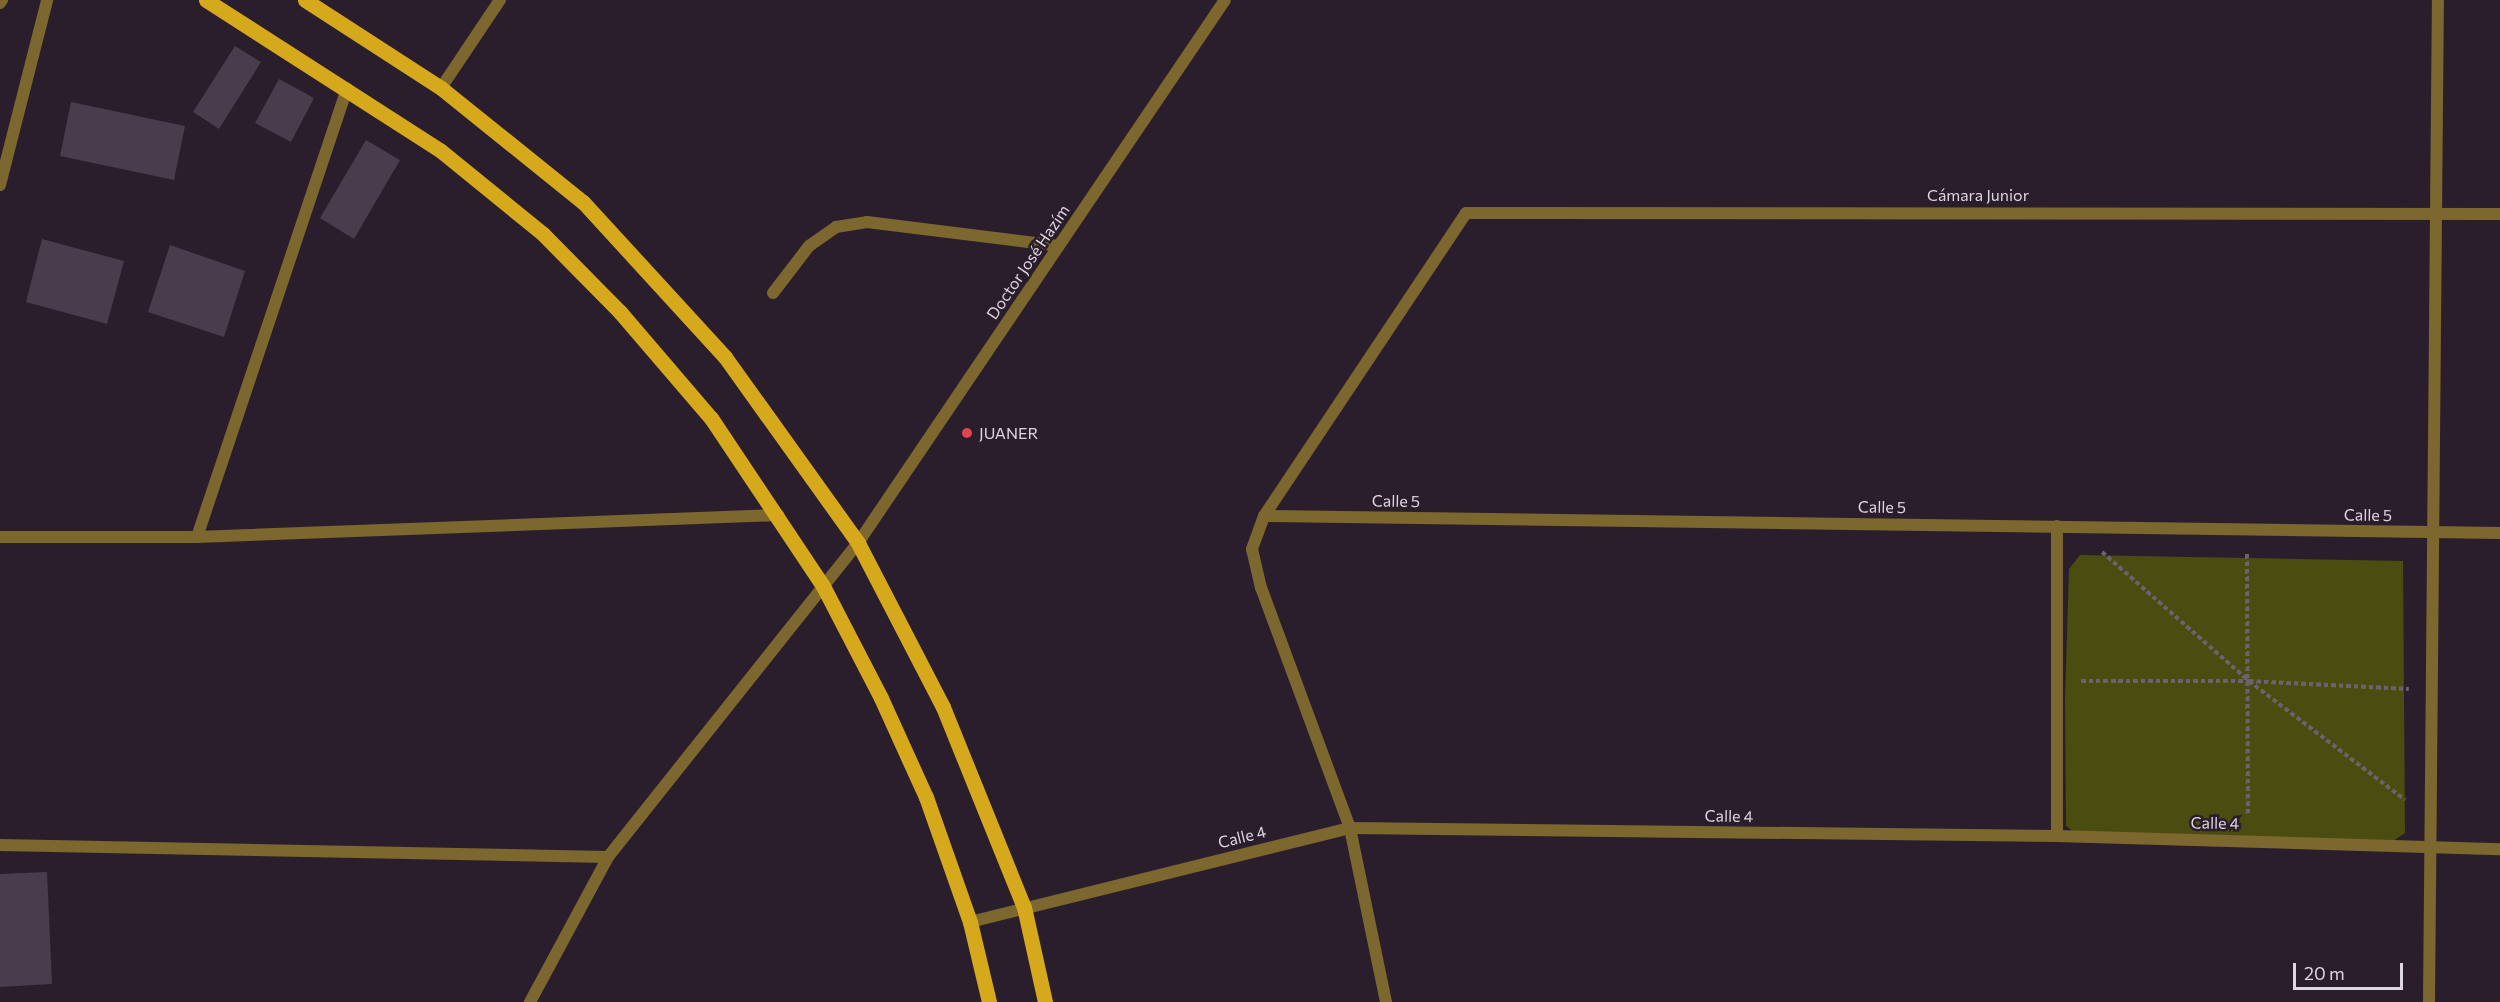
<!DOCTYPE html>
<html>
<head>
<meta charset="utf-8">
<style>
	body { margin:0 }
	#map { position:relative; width:2500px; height:1002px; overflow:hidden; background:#2a1e2d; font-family:Commissioner,sans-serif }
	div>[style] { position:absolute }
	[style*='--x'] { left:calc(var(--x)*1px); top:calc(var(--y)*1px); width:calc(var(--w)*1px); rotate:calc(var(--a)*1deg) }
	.green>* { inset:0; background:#4a4d0f }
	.building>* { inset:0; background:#493c4c }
	.path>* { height:4px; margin-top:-2px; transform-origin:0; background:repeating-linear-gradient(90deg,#6c626f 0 4.5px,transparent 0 7.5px) }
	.service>* { height:12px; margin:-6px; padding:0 6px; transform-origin:6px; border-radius:6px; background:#7c672f }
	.minor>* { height:12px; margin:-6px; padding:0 6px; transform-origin:6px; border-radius:6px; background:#7c672f }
	.primary>* { height:15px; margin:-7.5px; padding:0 7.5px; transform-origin:7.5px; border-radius:7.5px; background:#d6a91c }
	.dots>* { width:16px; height:16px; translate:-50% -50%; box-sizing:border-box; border:3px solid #2a1e2d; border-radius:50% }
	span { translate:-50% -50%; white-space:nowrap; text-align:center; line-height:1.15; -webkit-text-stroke:5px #2a1e2d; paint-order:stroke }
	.street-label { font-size:16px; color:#ded6e0 }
	.poi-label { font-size:16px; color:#ded6e0 }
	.left { translate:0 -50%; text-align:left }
	.scale { position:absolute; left:2293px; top:963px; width:110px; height:27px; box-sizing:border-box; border:3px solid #ded6e0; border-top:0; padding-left:8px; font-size:18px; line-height:21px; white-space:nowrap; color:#ded6e0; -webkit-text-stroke:4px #2a1e2d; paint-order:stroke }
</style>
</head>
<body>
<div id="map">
	<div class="green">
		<div style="clip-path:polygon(2080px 555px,2403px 561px,2405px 833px,2393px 841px,2079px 836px,2066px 826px,2065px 699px,2069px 569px)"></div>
	</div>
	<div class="building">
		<div style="clip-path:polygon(235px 46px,261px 62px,219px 129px,193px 112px)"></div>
		<div style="clip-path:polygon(279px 79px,314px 98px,291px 142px,255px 123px)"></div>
		<div style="clip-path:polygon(71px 102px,185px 126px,174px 180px,60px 156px)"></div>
		<div style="clip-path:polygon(366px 140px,400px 160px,354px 239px,320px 218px)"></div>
		<div style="clip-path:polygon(42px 239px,124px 261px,107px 324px,26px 302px)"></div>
		<div style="clip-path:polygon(170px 245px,245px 271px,224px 337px,148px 312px)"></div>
		<div style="clip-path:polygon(47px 872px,52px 984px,0 987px,0 874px)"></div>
	</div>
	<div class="path">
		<div style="--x:2102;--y:552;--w:196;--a:41.3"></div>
		<div style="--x:2249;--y:681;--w:196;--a:37.3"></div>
		<div style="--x:2247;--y:554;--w:262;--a:89.8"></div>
		<div style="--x:2081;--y:681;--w:168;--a:0"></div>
		<div style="--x:2249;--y:681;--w:160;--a:2.9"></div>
	</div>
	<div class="service">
		<div style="--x:773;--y:293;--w:59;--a:-52.5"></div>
		<div style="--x:809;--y:246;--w:33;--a:-35"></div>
		<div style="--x:836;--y:227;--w:31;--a:-9"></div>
		<div style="--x:867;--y:222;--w:193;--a:7.1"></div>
	</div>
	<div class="minor">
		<div style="--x:0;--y:3;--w:4;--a:-56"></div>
		<div style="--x:441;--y:88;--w:106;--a:-56.2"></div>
		<div style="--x:0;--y:185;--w:191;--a:-75.7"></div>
		<div style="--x:1264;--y:516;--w:1236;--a:0.79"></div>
		<div style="--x:0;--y:537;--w:197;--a:0"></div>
		<div style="--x:197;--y:537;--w:582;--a:-2.16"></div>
		<div style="--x:197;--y:537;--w:473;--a:-71.5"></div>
		<div style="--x:2057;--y:836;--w:310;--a:-90"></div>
		<div style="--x:0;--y:845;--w:608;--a:1.13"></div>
		<div style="--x:970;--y:922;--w:391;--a:-13.9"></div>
		<div style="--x:1350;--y:828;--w:707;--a:0.65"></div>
		<div style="--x:2057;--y:836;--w:443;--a:1.7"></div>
		<div style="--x:530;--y:1002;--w:165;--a:-61.7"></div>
		<div style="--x:608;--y:857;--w:401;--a:-51.5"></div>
		<div style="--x:858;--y:543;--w:655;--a:-55.95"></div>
		<div style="--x:1386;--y:1002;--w:178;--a:-101.7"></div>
		<div style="--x:1350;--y:828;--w:256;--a:-110.3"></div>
		<div style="--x:1261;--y:588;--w:40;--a:-103"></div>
		<div style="--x:1252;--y:549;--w:35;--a:-70"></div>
		<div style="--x:1264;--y:516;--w:364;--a:-56.3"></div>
		<div style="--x:1466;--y:213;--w:1034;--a:0.06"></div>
		<div style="--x:2429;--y:1002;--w:1002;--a:-89.49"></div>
	</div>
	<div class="primary">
		<div style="--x:206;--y:0;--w:279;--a:32.7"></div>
		<div style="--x:441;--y:151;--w:132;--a:39.1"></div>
		<div style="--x:543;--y:234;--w:110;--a:45.4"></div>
		<div style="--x:620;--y:312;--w:140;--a:49.4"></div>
		<div style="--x:711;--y:418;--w:202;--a:56.3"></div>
		<div style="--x:823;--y:586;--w:126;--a:62.6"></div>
		<div style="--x:881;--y:698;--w:109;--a:65.6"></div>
		<div style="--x:926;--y:797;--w:133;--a:70.6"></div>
		<div style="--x:970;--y:922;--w:82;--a:76.6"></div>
		<div style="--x:305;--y:0;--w:162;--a:32.9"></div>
		<div style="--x:441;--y:88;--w:182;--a:38.8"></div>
		<div style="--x:583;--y:202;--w:210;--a:47.5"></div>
		<div style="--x:725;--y:357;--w:229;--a:54.4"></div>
		<div style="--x:858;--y:543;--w:185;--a:62.6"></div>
		<div style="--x:943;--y:707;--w:216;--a:68"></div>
		<div style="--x:1024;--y:907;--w:97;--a:77.5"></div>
	</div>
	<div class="dots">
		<div style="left:967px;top:433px;background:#e0444e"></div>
	</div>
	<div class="street-label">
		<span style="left:1978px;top:195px">Cámara Junior</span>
		<span style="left:1028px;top:262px;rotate:-56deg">Doctor José Hazím</span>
		<span style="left:1396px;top:501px;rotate:1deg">Calle 5</span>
		<span style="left:1882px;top:507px;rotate:1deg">Calle 5</span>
		<span style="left:2368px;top:515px;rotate:1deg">Calle 5</span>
		<span style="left:1729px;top:816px;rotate:1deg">Calle 4</span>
		<span style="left:2215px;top:823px;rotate:1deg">Calle 4</span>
		<span style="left:1242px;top:837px;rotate:-14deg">Calle 4</span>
	</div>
	<div class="poi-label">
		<span class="left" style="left:979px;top:433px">JUANER</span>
	</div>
	<div class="scale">20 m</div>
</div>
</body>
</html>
